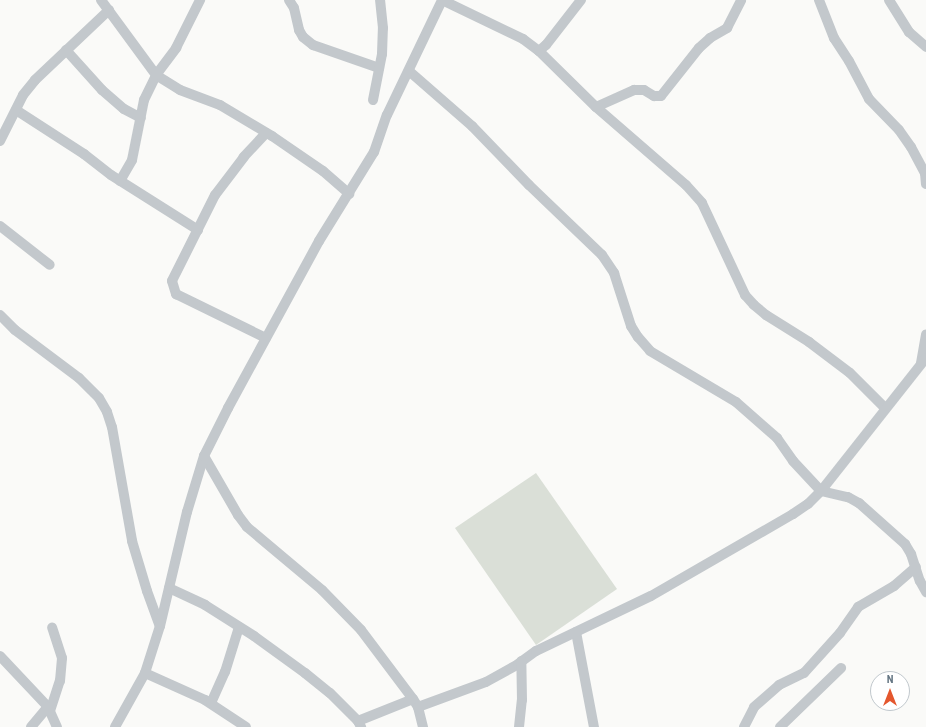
<!DOCTYPE html>
<html>
<head>
<meta charset="utf-8">
<style>
	body { margin:0 }
	#map { position:relative; width:926px; height:727px; overflow:hidden; background:#fafaf8; font-family:"Roboto Condensed",sans-serif }
	div>[style] { position:absolute }
	[style*='--x'] { left:calc(var(--x)*1px); top:calc(var(--y)*1px); width:calc(var(--w)*1px); rotate:calc(var(--a)*1deg) }
	.green>* { inset:0; background:#dadfd7 }
	.minor>* { height:10px; margin:-5px; padding:0 5px; transform-origin:5px; border-radius:5px; background:#c3c8cc }
	span { translate:-50% -50%; white-space:nowrap; text-align:center; line-height:1.15; -webkit-text-stroke:4px #fff; paint-order:stroke }
	.north { position:absolute; left:870px; top:671px; width:40px; height:40px; box-sizing:border-box; background:#fff; border:1px solid #c1c8cd; border-radius:50%; rotate:0deg; font-size:11px; font-weight:700; line-height:16px; text-align:center; color:#657683 }
	.north::after { content:''; display:block; margin:auto; width:14px; height:18px; background:#e4572e; clip-path:polygon(50% 0,100% 100%,50% 72%,0 100%) }
</style>
</head>
<body>
<div id="map">
	<div class="green">
		<div style="clip-path:polygon(536px 473px,617px 589px,536px 645px,455px 528px)"></div>
	</div>
	<div class="minor">
		<div style="--x:101;--y:0;--w:93;--a:53.7"></div>
		<div style="--x:156;--y:75;--w:28;--a:32"></div>
		<div style="--x:180;--y:90;--w:43;--a:20.6"></div>
		<div style="--x:220;--y:105;--w:61;--a:30.8"></div>
		<div style="--x:272;--y:136;--w:62;--a:34.5"></div>
		<div style="--x:323;--y:171;--w:35;--a:41"></div>
		<div style="--x:289;--y:0;--w:9;--a:58"></div>
		<div style="--x:294;--y:8;--w:23;--a:77"></div>
		<div style="--x:299;--y:30;--w:8;--a:60"></div>
		<div style="--x:303;--y:37;--w:13;--a:39"></div>
		<div style="--x:313;--y:45;--w:70;--a:19.2"></div>
		<div style="--x:442;--y:0;--w:90;--a:25.7"></div>
		<div style="--x:523;--y:39;--w:20;--a:37"></div>
		<div style="--x:539;--y:51;--w:80;--a:44.5"></div>
		<div style="--x:596;--y:107;--w:119;--a:40.9"></div>
		<div style="--x:686;--y:185;--w:24;--a:48"></div>
		<div style="--x:702;--y:203;--w:102;--a:64.9"></div>
		<div style="--x:745;--y:295;--w:13;--a:48"></div>
		<div style="--x:754;--y:305;--w:16;--a:40"></div>
		<div style="--x:766;--y:315;--w:51;--a:32.1"></div>
		<div style="--x:809;--y:342;--w:51;--a:37.1"></div>
		<div style="--x:850;--y:373;--w:49;--a:45"></div>
		<div style="--x:819;--y:0;--w:41;--a:68.5"></div>
		<div style="--x:834;--y:38;--w:27;--a:57"></div>
		<div style="--x:849;--y:61;--w:43;--a:62.2"></div>
		<div style="--x:869;--y:99;--w:43;--a:45.9"></div>
		<div style="--x:899;--y:130;--w:21;--a:55"></div>
		<div style="--x:911;--y:147;--w:30;--a:62"></div>
		<div style="--x:925;--y:173;--w:11;--a:85"></div>
		<div style="--x:889;--y:0;--w:38;--a:58"></div>
		<div style="--x:909;--y:32;--w:23;--a:41"></div>
		<div style="--x:66;--y:50;--w:54;--a:48"></div>
		<div style="--x:102;--y:90;--w:29;--a:41"></div>
		<div style="--x:124;--y:109;--w:19;--a:28"></div>
		<div style="--x:539;--y:51;--w:9;--a:-41"></div>
		<div style="--x:546;--y:45;--w:57;--a:-52.1"></div>
		<div style="--x:409;--y:71;--w:84;--a:41.1"></div>
		<div style="--x:472;--y:126;--w:82;--a:46"></div>
		<div style="--x:529;--y:185;--w:101;--a:43.8"></div>
		<div style="--x:602;--y:255;--w:22;--a:56"></div>
		<div style="--x:614;--y:273;--w:56;--a:72.2"></div>
		<div style="--x:631;--y:326;--w:13;--a:58"></div>
		<div style="--x:638;--y:337;--w:18;--a:49"></div>
		<div style="--x:650;--y:351;--w:100;--a:30.7"></div>
		<div style="--x:736;--y:402;--w:55;--a:41.3"></div>
		<div style="--x:777;--y:438;--w:28;--a:55"></div>
		<div style="--x:793;--y:461;--w:41;--a:47"></div>
		<div style="--x:821;--y:491;--w:28;--a:13"></div>
		<div style="--x:848;--y:497;--w:13;--a:29"></div>
		<div style="--x:859;--y:503;--w:62;--a:41.7"></div>
		<div style="--x:905;--y:544;--w:12;--a:59"></div>
		<div style="--x:911;--y:554;--w:28;--a:72"></div>
		<div style="--x:920;--y:581;--w:13;--a:61"></div>
		<div style="--x:373;--y:100;--w:47;--a:-78.9"></div>
		<div style="--x:382;--y:54;--w:26;--a:-88"></div>
		<div style="--x:383;--y:28;--w:28;--a:-96"></div>
		<div style="--x:596;--y:107;--w:42;--a:-24.1"></div>
		<div style="--x:634;--y:90;--w:10;--a:0"></div>
		<div style="--x:644;--y:90;--w:12;--a:31"></div>
		<div style="--x:654;--y:96;--w:7;--a:0"></div>
		<div style="--x:661;--y:96;--w:61;--a:-51.6"></div>
		<div style="--x:699;--y:48;--w:15;--a:-42"></div>
		<div style="--x:710;--y:38;--w:20;--a:-30"></div>
		<div style="--x:727;--y:28;--w:31;--a:-63"></div>
		<div style="--x:16;--y:110;--w:81;--a:32.9"></div>
		<div style="--x:84;--y:154;--w:34;--a:38"></div>
		<div style="--x:111;--y:175;--w:103;--a:32.3"></div>
		<div style="--x:266;--y:133;--w:33;--a:133"></div>
		<div style="--x:244;--y:157;--w:48;--a:127.3"></div>
		<div style="--x:215;--y:195;--w:96;--a:116.6"></div>
		<div style="--x:172;--y:281;--w:14;--a:73"></div>
		<div style="--x:176;--y:294;--w:100;--a:26.1"></div>
		<div style="--x:0;--y:141;--w:51;--a:-63.4"></div>
		<div style="--x:23;--y:95;--w:19;--a:-51"></div>
		<div style="--x:35;--y:80;--w:102;--a:-43.4"></div>
		<div style="--x:120;--y:181;--w:24;--a:-60"></div>
		<div style="--x:132;--y:160;--w:61;--a:-78.7"></div>
		<div style="--x:144;--y:100;--w:28;--a:-64"></div>
		<div style="--x:156;--y:75;--w:34;--a:-53"></div>
		<div style="--x:176;--y:48;--w:54;--a:-63.4"></div>
		<div style="--x:0;--y:226;--w:63;--a:38"></div>
		<div style="--x:0;--y:315;--w:21;--a:45"></div>
		<div style="--x:15;--y:330;--w:80;--a:36.9"></div>
		<div style="--x:79;--y:378;--w:28;--a:45"></div>
		<div style="--x:99;--y:398;--w:16;--a:60"></div>
		<div style="--x:107;--y:412;--w:16;--a:72"></div>
		<div style="--x:112;--y:427;--w:116;--a:80"></div>
		<div style="--x:132;--y:541;--w:52;--a:73.3"></div>
		<div style="--x:147;--y:591;--w:37;--a:70"></div>
		<div style="--x:921;--y:363;--w:29;--a:-80"></div>
		<div style="--x:204;--y:456;--w:68;--a:60"></div>
		<div style="--x:238;--y:515;--w:15;--a:53"></div>
		<div style="--x:247;--y:527;--w:98;--a:40"></div>
		<div style="--x:322;--y:590;--w:56;--a:45.7"></div>
		<div style="--x:361;--y:630;--w:86;--a:53"></div>
		<div style="--x:413;--y:699;--w:9;--a:58"></div>
		<div style="--x:418;--y:707;--w:21;--a:76"></div>
		<div style="--x:169;--y:588;--w:40;--a:25"></div>
		<div style="--x:205;--y:605;--w:58;--a:32.3"></div>
		<div style="--x:254;--y:636;--w:63;--a:36"></div>
		<div style="--x:305;--y:673;--w:32;--a:39"></div>
		<div style="--x:330;--y:693;--w:40;--a:45"></div>
		<div style="--x:358;--y:721;--w:7;--a:63"></div>
		<div style="--x:576;--y:632;--w:97;--a:79.3"></div>
		<div style="--x:0;--y:656;--w:70;--a:46.7"></div>
		<div style="--x:48;--y:707;--w:22;--a:66"></div>
		<div style="--x:145;--y:673;--w:66;--a:24.2"></div>
		<div style="--x:205;--y:700;--w:49;--a:33.4"></div>
		<div style="--x:211;--y:703;--w:34;--a:-66"></div>
		<div style="--x:225;--y:672;--w:47;--a:-72.7"></div>
		<div style="--x:418;--y:707;--w:72;--a:-20.2"></div>
		<div style="--x:486;--y:682;--w:37;--a:-29"></div>
		<div style="--x:518;--y:664;--w:22;--a:-36"></div>
		<div style="--x:536;--y:651;--w:127;--a:-25.6"></div>
		<div style="--x:651;--y:596;--w:164;--a:-30"></div>
		<div style="--x:793;--y:514;--w:18;--a:-34"></div>
		<div style="--x:808;--y:504;--w:18;--a:-45"></div>
		<div style="--x:821;--y:491;--w:169;--a:-51.7"></div>
		<div style="--x:50;--y:711;--w:32;--a:-72"></div>
		<div style="--x:60;--y:681;--w:23;--a:-85"></div>
		<div style="--x:62;--y:658;--w:32;--a:-108"></div>
		<div style="--x:358;--y:721;--w:59;--a:-21.8"></div>
		<div style="--x:31;--y:727;--w:26;--a:-50"></div>
		<div style="--x:115;--y:727;--w:62;--a:-60.9"></div>
		<div style="--x:145;--y:673;--w:49;--a:-72.3"></div>
		<div style="--x:160;--y:626;--w:117;--a:-76.7"></div>
		<div style="--x:187;--y:512;--w:59;--a:-73.1"></div>
		<div style="--x:204;--y:456;--w:54;--a:-63.4"></div>
		<div style="--x:228;--y:408;--w:190;--a:-61.4"></div>
		<div style="--x:319;--y:241;--w:105;--a:-58.3"></div>
		<div style="--x:374;--y:152;--w:39;--a:-71"></div>
		<div style="--x:387;--y:115;--w:127;--a:-64.4"></div>
		<div style="--x:519;--y:727;--w:27;--a:-84"></div>
		<div style="--x:522;--y:700;--w:39;--a:-91"></div>
		<div style="--x:744;--y:727;--w:22;--a:-63"></div>
		<div style="--x:754;--y:707;--w:33;--a:-41"></div>
		<div style="--x:779;--y:685;--w:28;--a:-26"></div>
		<div style="--x:804;--y:673;--w:54;--a:-48"></div>
		<div style="--x:840;--y:633;--w:32;--a:-55"></div>
		<div style="--x:858;--y:607;--w:42;--a:-30.3"></div>
		<div style="--x:894;--y:586;--w:29;--a:-41"></div>
		<div style="--x:780;--y:727;--w:85;--a:-44"></div>
	</div>
	<div class="north">N</div>
</div>
</body>
</html>
